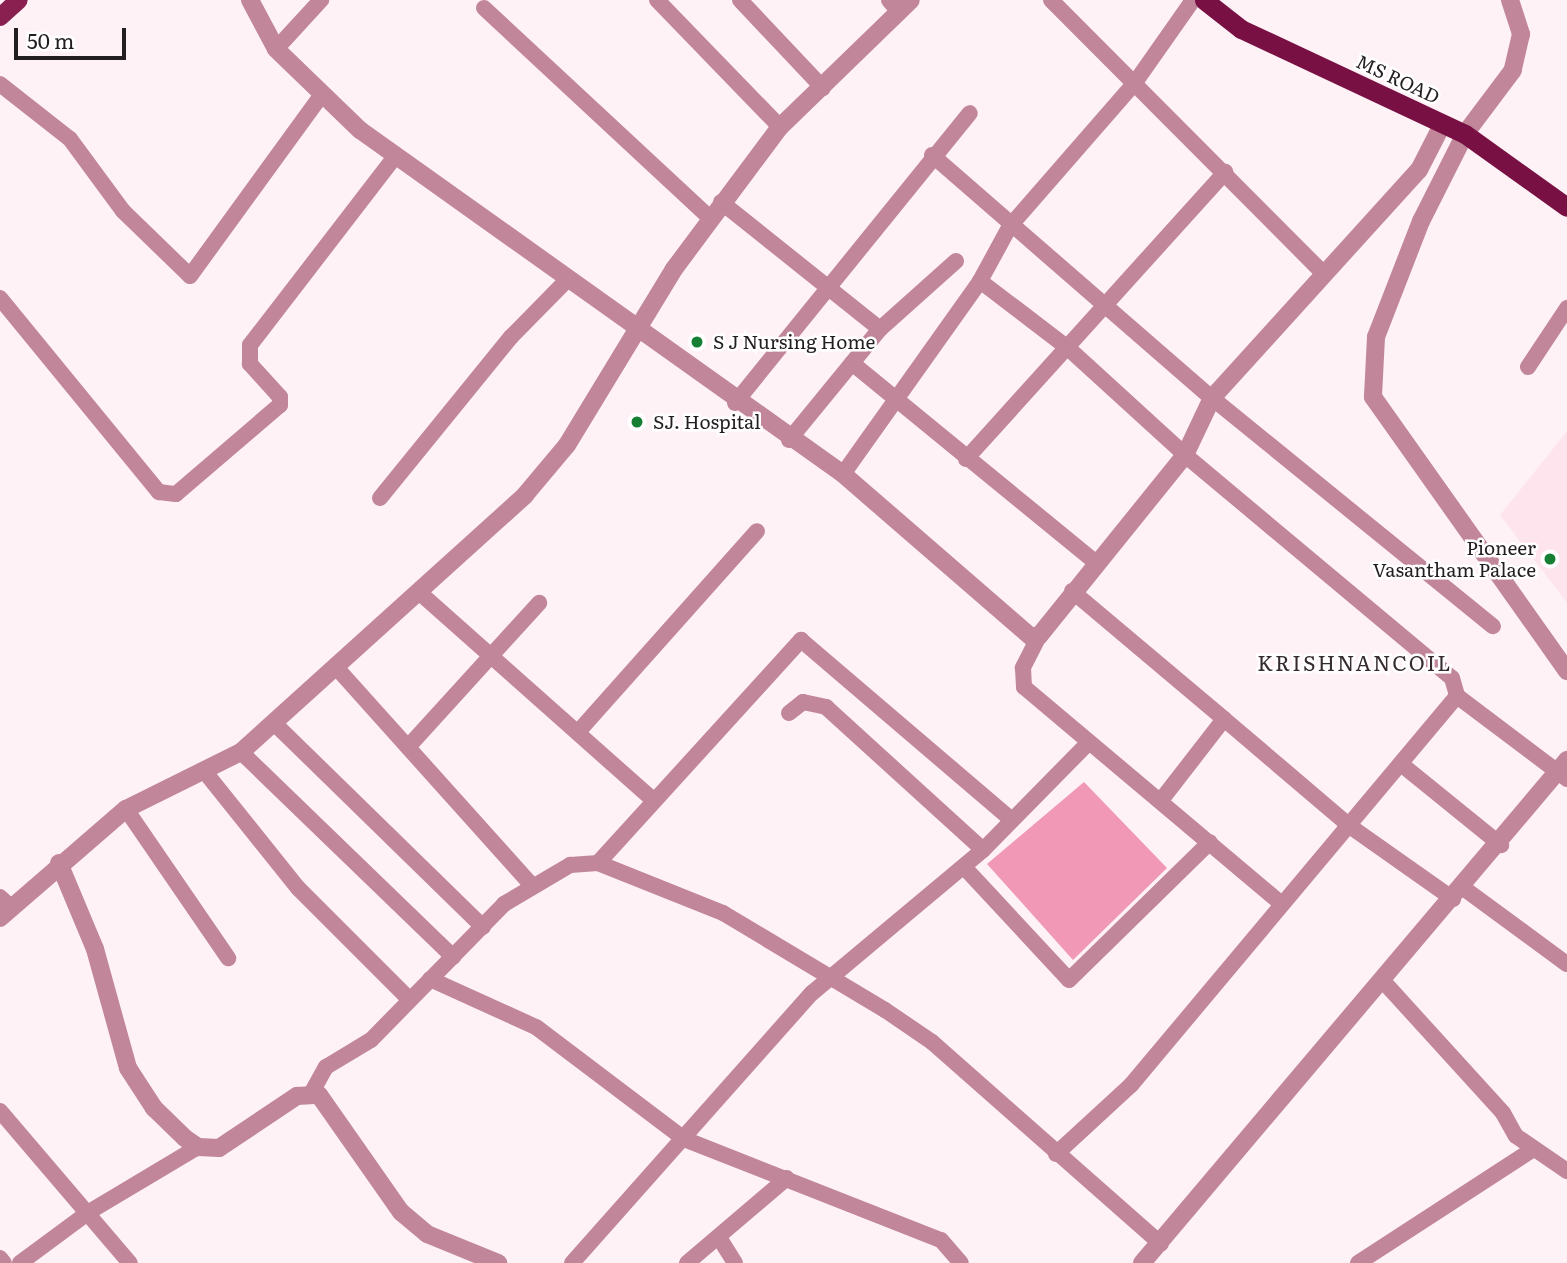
<!DOCTYPE html>
<html>
<head>
<meta charset="utf-8">
<style>
	body { margin:0 }
	#map { position:relative; width:1567px; height:1263px; overflow:hidden; background:#fff2f6; font-family:Literata,serif }
	div>[style] { position:absolute }
	[style*='--x'] { left:calc(var(--x)*1px); top:calc(var(--y)*1px); width:calc(var(--w)*1px); rotate:calc(var(--a)*1deg) }
	.built>* { inset:0; background:#fee5ed }
	.water>* { inset:0; background:#f098b6 }
	.minor>* { height:16px; margin:-8px; padding:0 8px; transform-origin:8px; border-radius:8px; background:#c1869a }
	.tertiary>* { height:18px; margin:-9px; padding:0 9px; transform-origin:9px; border-radius:9px; background:#c1869a }
	.primary>* { height:18px; margin:-9px; padding:0 9px; transform-origin:9px; border-radius:9px; background:#892050 }
	.trunk>* { height:19px; margin:-9.5px; padding:0 9.5px; transform-origin:9.5px; border-radius:9.5px; background:#781044 }
	.dots>* { width:19px; height:19px; translate:-50% -50%; box-sizing:border-box; border:4px solid #fff; border-radius:50% }
	span { translate:-50% -50%; white-space:nowrap; text-align:center; line-height:1.15; -webkit-text-stroke:5px #fff; paint-order:stroke }
	.street-label { font-size:19px; color:#231e1f }
	.poi-label { font-size:19px; color:#231e1f }
	.left { translate:0 -50%; text-align:left }
	.right { translate:-100% -50%; text-align:right }
	.neighbourhood-label { font-size:21px; color:#362b2e; letter-spacing:2px }
	.scale { position:absolute; left:14px; top:28px; width:112px; height:32px; box-sizing:border-box; border:4px solid #231e1f; border-top:0; padding-left:9px; font-size:21px; line-height:24px; white-space:nowrap; color:#231e1f; -webkit-text-stroke:5px #fff; paint-order:stroke }
</style>
</head>
<body>
<div id="map">
	<div class="built">
		<div style="clip-path:polygon(1567px 431px,1567px 603px,1500px 515px)"></div>
	</div>
	<div class="water">
		<div style="clip-path:polygon(1084px 782px,1167px 868px,1073px 960px,987px 864px)"></div>
	</div>
	<div class="minor">
		<div style="--x:657;--y:0;--w:177;--a:45.9"></div>
		<div style="--x:740;--y:0;--w:121;--a:46.7"></div>
		<div style="--x:889;--y:0;--w:16;--a:50"></div>
		<div style="--x:1051;--y:0;--w:384;--a:45.1"></div>
		<div style="--x:484;--y:8;--w:309;--a:42.9"></div>
		<div style="--x:276;--y:49;--w:67;--a:-47.4"></div>
		<div style="--x:0;--y:84;--w:89;--a:38.2"></div>
		<div style="--x:70;--y:139;--w:89;--a:53.6"></div>
		<div style="--x:123;--y:211;--w:93;--a:44.1"></div>
		<div style="--x:190;--y:276;--w:221;--a:-54"></div>
		<div style="--x:932;--y:155;--w:371;--a:41"></div>
		<div style="--x:1212;--y:398;--w:362;--a:39.1"></div>
		<div style="--x:721;--y:202;--w:203;--a:38.6"></div>
		<div style="--x:980;--y:281;--w:111;--a:37.3"></div>
		<div style="--x:1068;--y:348;--w:159;--a:42.4"></div>
		<div style="--x:1185;--y:455;--w:348;--a:39.9"></div>
		<div style="--x:1452;--y:678;--w:19;--a:74"></div>
		<div style="--x:1457;--y:696;--w:138;--a:37"></div>
		<div style="--x:0;--y:298;--w:251;--a:50.7"></div>
		<div style="--x:159;--y:492;--w:17;--a:7"></div>
		<div style="--x:176;--y:494;--w:137;--a:-40.6"></div>
		<div style="--x:280;--y:405;--w:8;--a:-90"></div>
		<div style="--x:280;--y:397;--w:45;--a:-132.3"></div>
		<div style="--x:250;--y:364;--w:19;--a:-90"></div>
		<div style="--x:250;--y:345;--w:237;--a:-52.4"></div>
		<div style="--x:852;--y:363;--w:314;--a:39.3"></div>
		<div style="--x:1528;--y:367;--w:71;--a:-56.5"></div>
		<div style="--x:735;--y:403;--w:373;--a:-51"></div>
		<div style="--x:789;--y:440;--w:144;--a:-50.7"></div>
		<div style="--x:880;--y:329;--w:102;--a:-41.8"></div>
		<div style="--x:966;--y:459;--w:387;--a:-47.9"></div>
		<div style="--x:843;--y:474;--w:237;--a:-54.6"></div>
		<div style="--x:980;--y:281;--w:63;--a:-61.4"></div>
		<div style="--x:1010;--y:226;--w:189;--a:-48.9"></div>
		<div style="--x:1134;--y:84;--w:103;--a:-54.9"></div>
		<div style="--x:380;--y:498;--w:208;--a:-50.9"></div>
		<div style="--x:511;--y:337;--w:78;--a:-45.5"></div>
		<div style="--x:1072;--y:591;--w:199;--a:40.1"></div>
		<div style="--x:420;--y:593;--w:313;--a:41.6"></div>
		<div style="--x:1039;--y:636;--w:36;--a:117"></div>
		<div style="--x:1023;--y:668;--w:19;--a:87"></div>
		<div style="--x:1024;--y:687;--w:337;--a:40.1"></div>
		<div style="--x:335;--y:666;--w:292;--a:48.1"></div>
		<div style="--x:789;--y:713;--w:18;--a:-38"></div>
		<div style="--x:803;--y:702;--w:24;--a:12"></div>
		<div style="--x:826;--y:707;--w:212;--a:42.3"></div>
		<div style="--x:274;--y:723;--w:292;--a:44.3"></div>
		<div style="--x:578;--y:732;--w:269;--a:-48.3"></div>
		<div style="--x:408;--y:747;--w:195;--a:-47.7"></div>
		<div style="--x:241;--y:752;--w:295;--a:44"></div>
		<div style="--x:1401;--y:764;--w:129;--a:39"></div>
		<div style="--x:205;--y:772;--w:149;--a:51.3"></div>
		<div style="--x:298;--y:888;--w:157;--a:45"></div>
		<div style="--x:1162;--y:799;--w:101;--a:-52.2"></div>
		<div style="--x:1224;--y:719;--w:167;--a:40.4"></div>
		<div style="--x:1351;--y:827;--w:125;--a:35.2"></div>
		<div style="--x:126;--y:809;--w:181;--a:55.6"></div>
		<div style="--x:598;--y:863;--w:135;--a:21.8"></div>
		<div style="--x:723;--y:913;--w:189;--a:30.9"></div>
		<div style="--x:885;--y:1010;--w:57;--a:34.2"></div>
		<div style="--x:932;--y:1042;--w:305;--a:41.4"></div>
		<div style="--x:964;--y:867;--w:154;--a:47.1"></div>
		<div style="--x:1069;--y:980;--w:197;--a:-44.4"></div>
		<div style="--x:1462;--y:887;--w:130;--a:36.3"></div>
		<div style="--x:0;--y:897;--w:16;--a:43"></div>
		<div style="--x:430;--y:979;--w:116;--a:24.4"></div>
		<div style="--x:536;--y:1027;--w:186;--a:37.1"></div>
		<div style="--x:684;--y:1139;--w:276;--a:21.5"></div>
		<div style="--x:941;--y:1240;--w:30;--a:49"></div>
		<div style="--x:1383;--y:981;--w:178;--a:47.7"></div>
		<div style="--x:1503;--y:1113;--w:26;--a:61"></div>
		<div style="--x:1516;--y:1136;--w:62;--a:34.5"></div>
		<div style="--x:312;--y:1092;--w:29;--a:-61"></div>
		<div style="--x:326;--y:1067;--w:52;--a:-31"></div>
		<div style="--x:371;--y:1040;--w:190;--a:-45.6"></div>
		<div style="--x:504;--y:904;--w:77;--a:-30.6"></div>
		<div style="--x:570;--y:865;--w:28;--a:-4"></div>
		<div style="--x:598;--y:863;--w:302;--a:-47.7"></div>
		<div style="--x:801;--y:640;--w:277;--a:40.5"></div>
		<div style="--x:0;--y:1111;--w:200;--a:49.5"></div>
		<div style="--x:1056;--y:1154;--w:102;--a:-42.6"></div>
		<div style="--x:1131;--y:1085;--w:508;--a:-50.04"></div>
		<div style="--x:720;--y:1239;--w:28;--a:58"></div>
		<div style="--x:0;--y:1258;--w:6;--a:51"></div>
		<div style="--x:20;--y:1263;--w:86;--a:-36.5"></div>
		<div style="--x:89;--y:1212;--w:127;--a:-30.8"></div>
		<div style="--x:572;--y:1263;--w:361;--a:-48.4"></div>
		<div style="--x:812;--y:993;--w:223;--a:-39.9"></div>
		<div style="--x:983;--y:850;--w:151;--a:-45.5"></div>
		<div style="--x:687;--y:1263;--w:131;--a:-40.4"></div>
		<div style="--x:1358;--y:1263;--w:207;--a:-33"></div>
	</div>
	<div class="tertiary">
		<div style="--x:250;--y:0;--w:55;--a:62"></div>
		<div style="--x:276;--y:49;--w:117;--a:44"></div>
		<div style="--x:360;--y:130;--w:593;--a:35.46"></div>
		<div style="--x:843;--y:474;--w:247;--a:40.9"></div>
		<div style="--x:1030;--y:636;--w:9;--a:0"></div>
		<div style="--x:1039;--y:636;--w:233;--a:-51.1"></div>
		<div style="--x:1185;--y:455;--w:63;--a:-64.7"></div>
		<div style="--x:1212;--y:398;--w:308;--a:-47.8"></div>
		<div style="--x:1419;--y:170;--w:51;--a:-62.9"></div>
		<div style="--x:1510;--y:0;--w:36;--a:72"></div>
		<div style="--x:1521;--y:34;--w:37;--a:103"></div>
		<div style="--x:1513;--y:70;--w:80;--a:126.9"></div>
		<div style="--x:1465;--y:134;--w:97;--a:116.8"></div>
		<div style="--x:1421;--y:221;--w:124;--a:111.2"></div>
		<div style="--x:1376;--y:337;--w:60;--a:92.9"></div>
		<div style="--x:1373;--y:397;--w:336;--a:54.7"></div>
		<div style="--x:59;--y:863;--w:93;--a:67.3"></div>
		<div style="--x:95;--y:949;--w:123;--a:74.5"></div>
		<div style="--x:128;--y:1068;--w:48;--a:57"></div>
		<div style="--x:154;--y:1108;--w:43;--a:44.1"></div>
		<div style="--x:185;--y:1138;--w:16;--a:35"></div>
		<div style="--x:198;--y:1147;--w:21;--a:3"></div>
		<div style="--x:219;--y:1148;--w:94;--a:-33.7"></div>
		<div style="--x:297;--y:1096;--w:22;--a:-3"></div>
		<div style="--x:319;--y:1095;--w:143;--a:55"></div>
		<div style="--x:401;--y:1212;--w:34;--a:40"></div>
		<div style="--x:427;--y:1234;--w:77;--a:22.2"></div>
		<div style="--x:0;--y:918;--w:167;--a:-40.9"></div>
		<div style="--x:126;--y:809;--w:128;--a:-26.4"></div>
		<div style="--x:241;--y:752;--w:383;--a:-42.1"></div>
		<div style="--x:525;--y:495;--w:65;--a:-50"></div>
		<div style="--x:567;--y:445;--w:206;--a:-58.7"></div>
		<div style="--x:674;--y:269;--w:177;--a:-53.3"></div>
		<div style="--x:780;--y:127;--w:182;--a:-44.1"></div>
		<div style="--x:1142;--y:1263;--w:659;--a:-49.8"></div>
	</div>
	<div class="primary">
		<div style="--x:0;--y:17;--w:25;--a:-42"></div>
	</div>
	<div class="trunk">
		<div style="--x:1204;--y:0;--w:47;--a:38.1"></div>
		<div style="--x:1241;--y:29;--w:247;--a:25.1"></div>
		<div style="--x:1465;--y:134;--w:125;--a:35.6"></div>
	</div>
	<div class="dots">
		<div style="left:697px;top:342px;background:#177f34"></div>
		<div style="left:637px;top:422px;background:#177f34"></div>
		<div style="left:1550px;top:559px;background:#177f34"></div>
	</div>
	<div class="street-label">
		<span style="left:1398px;top:79px;rotate:25deg">MS ROAD</span>
	</div>
	<div class="poi-label">
		<span class="left" style="left:713px;top:342px">S J Nursing Home</span>
		<span class="left" style="left:653px;top:422px">SJ. Hospital</span>
		<span class="right" style="left:1536px;top:559px">Pioneer<br>Vasantham Palace</span>
	</div>
	<div class="neighbourhood-label">
		<span style="left:1355px;top:662px">KRISHNANCOIL</span>
	</div>
	<div class="scale">50 m</div>
</div>
</body>
</html>
